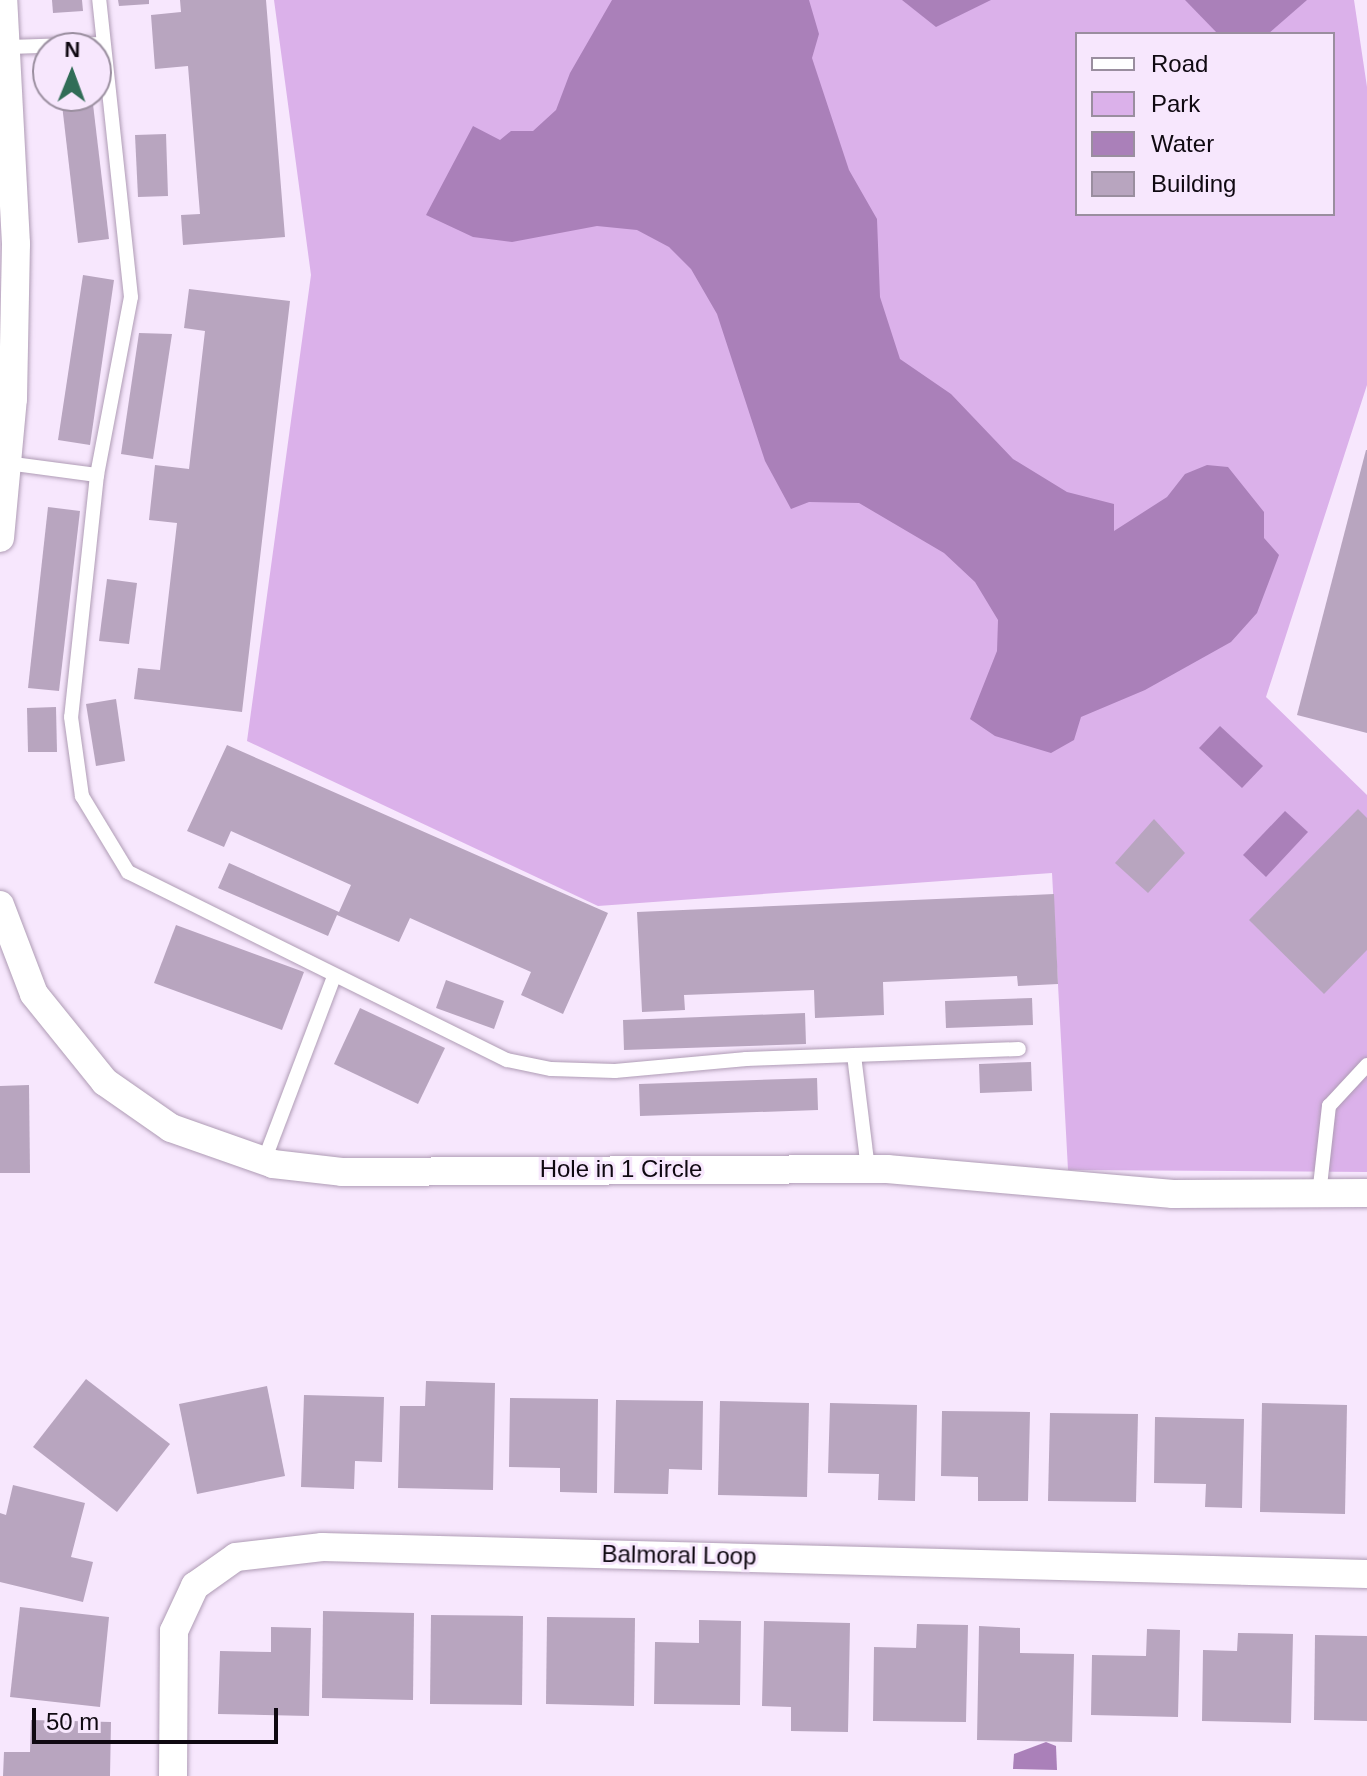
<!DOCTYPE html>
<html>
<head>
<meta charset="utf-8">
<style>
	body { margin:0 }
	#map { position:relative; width:1367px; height:1776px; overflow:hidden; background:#f7e7fd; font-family:Arial,sans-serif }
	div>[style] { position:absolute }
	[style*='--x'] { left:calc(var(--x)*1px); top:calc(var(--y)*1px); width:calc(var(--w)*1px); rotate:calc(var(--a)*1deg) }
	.green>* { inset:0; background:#dbb1ea }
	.water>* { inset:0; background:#aa80b9 }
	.building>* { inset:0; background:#b8a5bf }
	.roads { filter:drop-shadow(0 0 2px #af9cb5) drop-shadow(0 0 2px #af9cb5) }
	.service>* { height:14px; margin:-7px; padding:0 7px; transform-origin:7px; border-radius:7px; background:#fff }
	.minor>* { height:28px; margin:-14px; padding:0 14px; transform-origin:14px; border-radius:14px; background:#fff }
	span { translate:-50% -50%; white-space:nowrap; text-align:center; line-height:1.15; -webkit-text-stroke:6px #f7e7fd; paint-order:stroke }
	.street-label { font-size:24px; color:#0f0911 }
	.legend { position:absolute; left:1075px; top:32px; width:260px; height:184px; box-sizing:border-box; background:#f7e7fd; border:2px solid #9a8e9f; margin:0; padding:10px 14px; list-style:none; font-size:24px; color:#0f0911 }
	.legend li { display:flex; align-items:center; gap:16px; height:40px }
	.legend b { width:40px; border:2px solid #9a8e9f }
	.north { position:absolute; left:32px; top:32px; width:80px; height:80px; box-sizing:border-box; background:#f7e7fd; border:2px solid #9a8e9f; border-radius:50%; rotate:1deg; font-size:22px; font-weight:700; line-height:32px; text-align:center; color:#0f0911 }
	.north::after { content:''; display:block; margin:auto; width:28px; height:36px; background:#316d57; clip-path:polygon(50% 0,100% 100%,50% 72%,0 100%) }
	.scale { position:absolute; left:32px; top:1708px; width:246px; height:36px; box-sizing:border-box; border:4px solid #0f0911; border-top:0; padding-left:10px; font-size:24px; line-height:28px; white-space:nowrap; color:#0f0911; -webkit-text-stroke:6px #f7e7fd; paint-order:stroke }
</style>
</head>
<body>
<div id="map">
	<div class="green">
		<div style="clip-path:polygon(evenodd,274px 0,1354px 0,1367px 87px,1367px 385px,1266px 697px,1367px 795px,1367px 1172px,1068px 1170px,1052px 873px,598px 906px,247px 741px,311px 275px,274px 0,1077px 34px,1333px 34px,1333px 214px,1077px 214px,1077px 34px)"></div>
	</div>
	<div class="water">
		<div style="clip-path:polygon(612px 0,809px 0,819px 34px,812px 58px,849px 170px,877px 219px,880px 297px,900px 359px,951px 394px,1013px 459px,1067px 492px,1114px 504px,1114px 531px,1167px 497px,1185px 474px,1207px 465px,1228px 467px,1264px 512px,1264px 538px,1279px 555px,1257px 613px,1231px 642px,1145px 690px,1081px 717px,1074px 740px,1051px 753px,995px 736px,970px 719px,997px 651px,998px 620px,975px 582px,944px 553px,859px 503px,809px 502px,791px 509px,765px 461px,717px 314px,691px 269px,669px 247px,637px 230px,597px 226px,512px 242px,473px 237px,426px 215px,473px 126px,500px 140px,511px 131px,533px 131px,556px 110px,570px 73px)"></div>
		<div style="clip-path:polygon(902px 0,991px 0,936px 27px)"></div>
		<div style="clip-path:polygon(1185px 0,1307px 0,1268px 34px,1218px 34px)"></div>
		<div style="clip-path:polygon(1220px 726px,1263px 766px,1242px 788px,1199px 748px)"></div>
		<div style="clip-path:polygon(1285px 811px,1308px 832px,1266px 877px,1243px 855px)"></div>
		<div style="clip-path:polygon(1046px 1742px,1056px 1746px,1057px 1770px,1013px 1769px,1014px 1754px)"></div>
	</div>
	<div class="building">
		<div style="clip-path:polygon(52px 0,82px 0,83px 11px,53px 13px)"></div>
		<div style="clip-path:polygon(118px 0,149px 0,149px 4px,119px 6px)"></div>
		<div style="clip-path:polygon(180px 0,266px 0,285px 237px,183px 245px,181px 215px,200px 214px,188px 66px,155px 69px,151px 15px,181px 12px)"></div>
		<div style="clip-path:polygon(61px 96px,92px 96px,109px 239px,78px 243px)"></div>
		<div style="clip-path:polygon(166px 134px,168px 196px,138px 197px,135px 135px)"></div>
		<div style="clip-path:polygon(83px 275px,114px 280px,90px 445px,58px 440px)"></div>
		<div style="clip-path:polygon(189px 289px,290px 301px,242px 712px,134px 699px,138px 668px,160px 670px,177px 523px,149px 520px,155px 465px,189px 469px,205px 331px,184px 328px)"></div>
		<div style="clip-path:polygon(139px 333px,172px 334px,153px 459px,121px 454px)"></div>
		<div style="clip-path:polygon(1366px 450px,1367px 450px,1367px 733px,1297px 715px)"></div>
		<div style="clip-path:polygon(48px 507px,80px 511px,59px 691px,28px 688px)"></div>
		<div style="clip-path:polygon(107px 579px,137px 583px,129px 644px,99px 641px)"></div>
		<div style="clip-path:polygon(116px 699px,125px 761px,96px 766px,86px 704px)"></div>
		<div style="clip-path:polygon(56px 707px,57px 752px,28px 752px,27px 708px)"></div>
		<div style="clip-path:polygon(227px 745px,608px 913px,563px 1014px,521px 995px,531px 972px,410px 918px,399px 942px,337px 915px,328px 936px,218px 888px,229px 863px,339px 912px,351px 885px,231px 831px,224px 847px,187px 831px)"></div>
		<div style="clip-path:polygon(1358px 809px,1367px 818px,1367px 950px,1324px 994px,1249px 920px)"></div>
		<div style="clip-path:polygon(1154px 819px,1185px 853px,1148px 893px,1115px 863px)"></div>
		<div style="clip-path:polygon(1054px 894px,1058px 984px,1018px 986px,1017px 976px,883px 982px,884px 1015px,815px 1018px,814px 990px,684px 995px,685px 1010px,642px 1012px,637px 912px)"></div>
		<div style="clip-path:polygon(176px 925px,304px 972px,282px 1030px,154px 983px)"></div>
		<div style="clip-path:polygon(446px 980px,504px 1001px,494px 1029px,436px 1008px)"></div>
		<div style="clip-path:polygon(1032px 998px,1033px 1025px,946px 1028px,945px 1001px)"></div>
		<div style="clip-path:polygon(360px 1008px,445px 1048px,418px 1104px,334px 1064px)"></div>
		<div style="clip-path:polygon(805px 1013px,806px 1044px,624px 1050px,623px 1020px)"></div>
		<div style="clip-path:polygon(1031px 1062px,1032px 1091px,980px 1093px,979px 1064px)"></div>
		<div style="clip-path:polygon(817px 1078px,818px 1110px,640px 1116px,639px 1084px)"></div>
		<div style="clip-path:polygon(29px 1085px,30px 1173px,0 1173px,0 1086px)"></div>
		<div style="clip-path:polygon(86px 1379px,170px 1444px,117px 1512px,33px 1447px)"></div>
		<div style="clip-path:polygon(426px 1381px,495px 1383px,493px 1490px,398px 1488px,400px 1406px,425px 1406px)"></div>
		<div style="clip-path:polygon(267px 1386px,285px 1476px,197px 1494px,179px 1404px)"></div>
		<div style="clip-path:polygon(304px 1395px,384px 1397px,382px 1462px,355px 1461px,354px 1489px,301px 1487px)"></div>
		<div style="clip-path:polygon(510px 1398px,598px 1399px,597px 1493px,560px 1492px,560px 1468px,509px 1467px)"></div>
		<div style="clip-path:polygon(616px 1400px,703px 1401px,702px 1470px,669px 1469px,668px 1494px,614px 1493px)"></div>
		<div style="clip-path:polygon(720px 1401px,809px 1403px,807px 1497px,718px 1495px)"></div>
		<div style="clip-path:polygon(830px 1403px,917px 1405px,915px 1501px,878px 1500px,879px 1474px,828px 1473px)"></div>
		<div style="clip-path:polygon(1262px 1403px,1347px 1405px,1345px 1514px,1260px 1512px)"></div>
		<div style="clip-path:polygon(942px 1411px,1030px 1412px,1028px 1501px,978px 1501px,978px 1477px,941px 1476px)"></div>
		<div style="clip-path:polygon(1050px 1413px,1138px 1414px,1136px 1502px,1048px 1501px)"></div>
		<div style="clip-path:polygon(1155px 1417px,1244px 1419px,1242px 1508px,1205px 1507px,1206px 1484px,1154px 1483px)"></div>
		<div style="clip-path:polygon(13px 1485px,85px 1503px,71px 1557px,93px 1562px,83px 1602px,0 1582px,0 1513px,6px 1515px)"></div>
		<div style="clip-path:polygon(20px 1607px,109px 1617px,100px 1707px,10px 1697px)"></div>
		<div style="clip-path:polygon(323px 1611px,414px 1613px,413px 1700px,322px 1698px)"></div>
		<div style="clip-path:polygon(431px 1615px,523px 1616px,522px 1705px,430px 1704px)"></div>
		<div style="clip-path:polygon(547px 1617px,635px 1618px,634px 1706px,546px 1704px)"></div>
		<div style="clip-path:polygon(699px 1620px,741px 1621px,740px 1705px,654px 1704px,655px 1642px,699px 1643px)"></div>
		<div style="clip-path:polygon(764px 1621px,850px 1623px,848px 1732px,791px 1731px,791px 1707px,762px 1706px)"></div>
		<div style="clip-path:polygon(917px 1624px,968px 1625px,966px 1722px,873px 1721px,874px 1647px,916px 1648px)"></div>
		<div style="clip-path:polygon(979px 1626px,1020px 1628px,1020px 1653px,1074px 1654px,1072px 1742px,977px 1740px)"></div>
		<div style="clip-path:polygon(271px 1627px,311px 1628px,309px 1716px,218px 1714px,220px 1651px,271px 1652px)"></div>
		<div style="clip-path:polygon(1147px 1629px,1180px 1630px,1178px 1717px,1091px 1715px,1092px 1655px,1146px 1656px)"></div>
		<div style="clip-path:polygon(1238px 1633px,1293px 1634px,1291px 1723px,1202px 1721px,1203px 1650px,1237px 1651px)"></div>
		<div style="clip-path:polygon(1315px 1635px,1367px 1636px,1367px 1721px,1314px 1720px)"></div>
		<div style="clip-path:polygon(31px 1720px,111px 1722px,110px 1776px,3px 1776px,4px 1752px,30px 1752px)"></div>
	</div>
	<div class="roads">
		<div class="service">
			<div style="--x:8;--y:47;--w:95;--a:-1.8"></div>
			<div style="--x:7;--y:463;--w:91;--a:7.6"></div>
			<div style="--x:97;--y:475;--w:243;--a:96.1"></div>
			<div style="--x:71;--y:717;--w:80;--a:82.1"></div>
			<div style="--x:82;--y:796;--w:89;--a:58.8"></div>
			<div style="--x:128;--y:872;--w:423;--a:26.4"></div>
			<div style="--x:507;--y:1060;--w:45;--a:11.6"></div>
			<div style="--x:551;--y:1069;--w:64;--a:1.8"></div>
			<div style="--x:615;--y:1071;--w:132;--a:-5.2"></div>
			<div style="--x:746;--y:1059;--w:273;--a:-2.1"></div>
			<div style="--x:97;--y:475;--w:181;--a:-79.2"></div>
			<div style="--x:131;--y:297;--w:299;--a:-96.1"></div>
			<div style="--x:854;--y:1055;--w:115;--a:83"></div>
			<div style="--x:264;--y:1161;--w:197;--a:-69.2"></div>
			<div style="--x:1319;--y:1195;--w:90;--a:-83.6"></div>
			<div style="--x:1329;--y:1106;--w:56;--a:-47.2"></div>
		</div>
		<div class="minor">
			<div style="--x:0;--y:538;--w:140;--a:-84.7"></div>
			<div style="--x:13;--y:399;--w:155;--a:-88.9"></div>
			<div style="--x:16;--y:244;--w:244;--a:-93"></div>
			<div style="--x:0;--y:905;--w:95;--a:69.1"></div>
			<div style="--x:34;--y:994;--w:113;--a:51.1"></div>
			<div style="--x:105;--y:1082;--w:80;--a:34.9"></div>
			<div style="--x:171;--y:1128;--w:108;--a:19.4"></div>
			<div style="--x:273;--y:1164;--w:69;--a:6.6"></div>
			<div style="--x:342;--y:1172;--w:545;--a:-0.32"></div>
			<div style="--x:887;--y:1169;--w:287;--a:5"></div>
			<div style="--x:1173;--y:1194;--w:194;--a:-0.3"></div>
			<div style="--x:173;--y:1776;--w:145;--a:-89.6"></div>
			<div style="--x:174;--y:1631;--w:50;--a:-65"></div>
			<div style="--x:195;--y:1586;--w:50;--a:-35.3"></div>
			<div style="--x:236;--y:1557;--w:87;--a:-6.6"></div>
			<div style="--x:322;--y:1547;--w:1045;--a:1.48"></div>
		</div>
	</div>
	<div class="street-label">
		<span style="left:621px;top:1169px">Hole in 1 Circle</span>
		<span style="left:679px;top:1555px;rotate:1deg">Balmoral Loop</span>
	</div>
	<ul class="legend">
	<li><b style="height:10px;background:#fff"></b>Road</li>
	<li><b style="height:22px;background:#dbb1ea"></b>Park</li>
	<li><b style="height:22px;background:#aa80b9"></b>Water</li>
	<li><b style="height:22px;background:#b8a5bf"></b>Building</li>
	</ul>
	<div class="north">N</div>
	<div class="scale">50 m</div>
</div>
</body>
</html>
